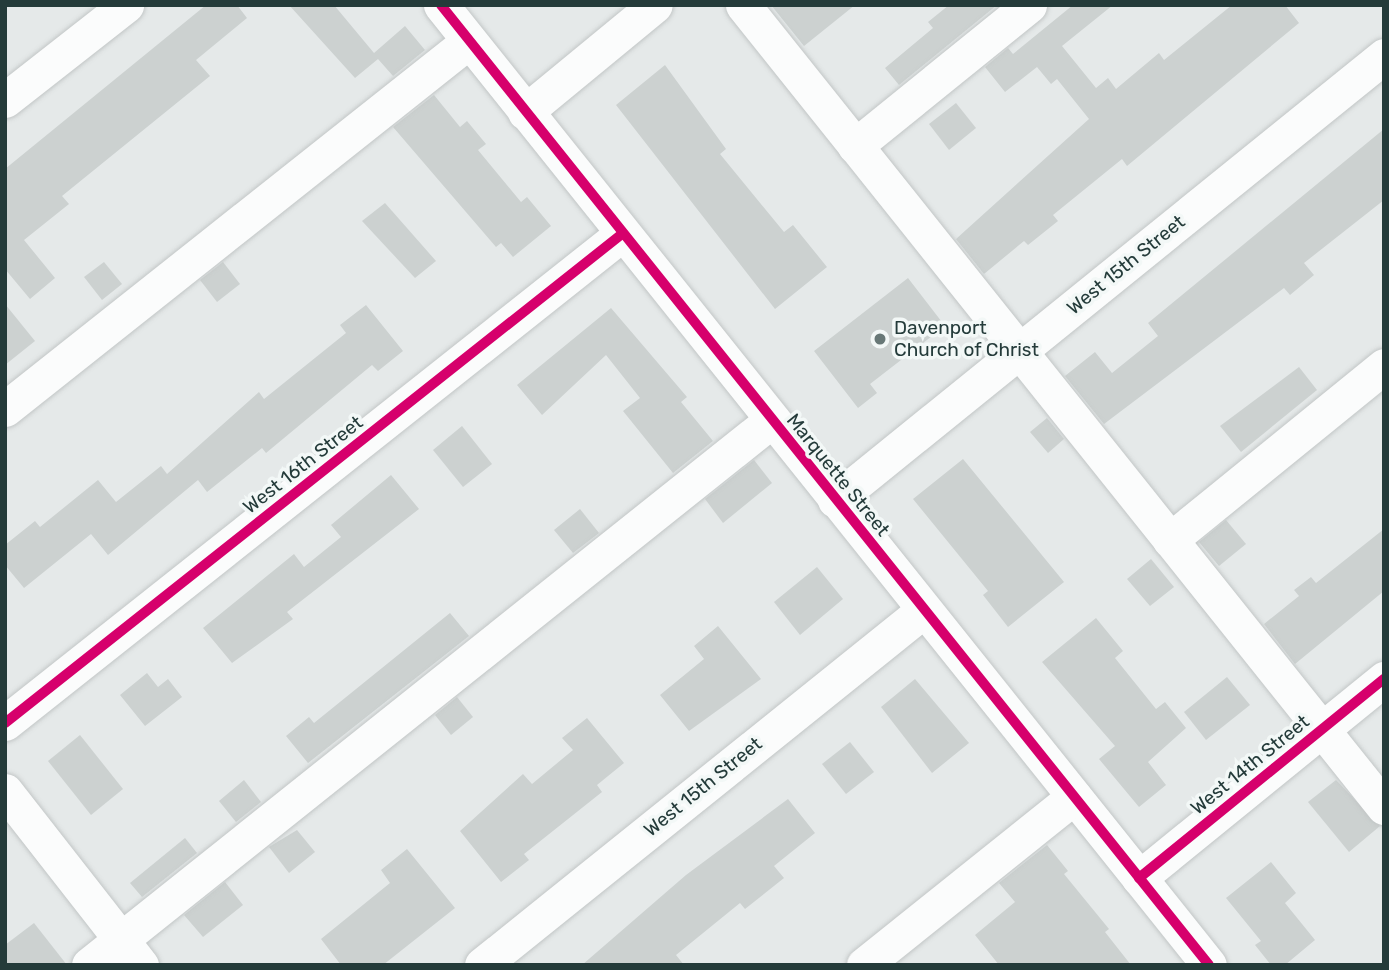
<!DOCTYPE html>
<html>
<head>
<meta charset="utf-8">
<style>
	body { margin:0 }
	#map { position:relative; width:1389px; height:970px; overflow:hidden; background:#e5e9e9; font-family:Rubik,sans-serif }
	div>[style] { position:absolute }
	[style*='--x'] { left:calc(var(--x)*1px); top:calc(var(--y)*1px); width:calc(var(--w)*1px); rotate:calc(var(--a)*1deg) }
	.building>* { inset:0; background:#ccd1d0 }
	.roads { filter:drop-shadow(0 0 2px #c2c6c6) drop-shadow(0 0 2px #c2c6c6) }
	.minor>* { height:35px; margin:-17.5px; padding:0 17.5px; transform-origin:17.5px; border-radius:17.5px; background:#fbfcfc }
	.cycleway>* { height:10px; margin:-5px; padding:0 5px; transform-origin:5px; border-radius:5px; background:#d6006c }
	.dots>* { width:19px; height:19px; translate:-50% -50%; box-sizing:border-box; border:4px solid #f3f8f7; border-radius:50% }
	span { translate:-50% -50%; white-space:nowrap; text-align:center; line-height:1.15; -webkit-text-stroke:7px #f3f8f7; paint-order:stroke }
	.street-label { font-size:19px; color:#243b3a }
	.poi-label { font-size:19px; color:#243b3a }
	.left { translate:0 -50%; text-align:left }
	.frame { position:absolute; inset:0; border:7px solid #243b3a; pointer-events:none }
</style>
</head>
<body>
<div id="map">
	<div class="building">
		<div style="clip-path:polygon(206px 5px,237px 5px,247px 18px,196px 60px,210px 76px,62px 196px,69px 204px,24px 240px,55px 278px,30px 299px,5px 269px,5px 169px)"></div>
		<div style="clip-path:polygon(289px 5px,334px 5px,374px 53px,405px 26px,425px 50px,393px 76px,378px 59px,355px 78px)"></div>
		<div style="clip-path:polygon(771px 5px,855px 5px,804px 46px)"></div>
		<div style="clip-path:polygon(949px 5px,997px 5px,899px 85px,885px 68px,933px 28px,928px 22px)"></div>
		<div style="clip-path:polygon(1073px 5px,1113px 5px,1062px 46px,1096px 88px,1108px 78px,1116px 89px,1159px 53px,1164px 60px,1232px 5px,1285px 5px,1299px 23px,1127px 166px,1122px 159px,1053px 215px,1058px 221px,1028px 245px,1024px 241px,984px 274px,956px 239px,1089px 119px,1057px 79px,1051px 84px,1037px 67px,1005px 92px,985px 67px,1008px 48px,1013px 54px)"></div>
		<div style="clip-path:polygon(665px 65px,726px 149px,720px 154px,784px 232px,793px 225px,827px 267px,775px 309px,616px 105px)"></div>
		<div style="clip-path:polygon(434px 95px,460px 127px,467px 121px,486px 144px,478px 150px,521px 202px,527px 197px,551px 226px,513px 257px,501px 243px,496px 247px,393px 127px)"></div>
		<div style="clip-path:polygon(956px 103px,976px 128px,949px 150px,929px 124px)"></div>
		<div style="clip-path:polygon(1384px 129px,1384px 200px,1304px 263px,1314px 275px,1290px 295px,1284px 288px,1104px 424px,1065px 376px,1095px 352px,1112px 373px,1158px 336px,1148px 323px)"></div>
		<div style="clip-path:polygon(385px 203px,436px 261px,415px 278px,362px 221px)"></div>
		<div style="clip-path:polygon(104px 262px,122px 284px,102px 300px,84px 277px)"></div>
		<div style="clip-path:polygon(223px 262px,240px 284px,217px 302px,200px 280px)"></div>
		<div style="clip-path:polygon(908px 278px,945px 326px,870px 384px,877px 393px,858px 408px,814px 351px)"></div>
		<div style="clip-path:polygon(5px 304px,35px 341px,5px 365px)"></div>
		<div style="clip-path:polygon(366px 305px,403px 351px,378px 371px,372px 365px,266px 453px,262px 448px,207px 492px,198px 480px,108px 555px,91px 534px,24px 588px,5px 565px,5px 545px,35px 521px,40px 527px,98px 480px,116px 502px,161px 466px,167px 474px,259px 392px,264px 399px,346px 333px,340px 325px)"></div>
		<div style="clip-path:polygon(611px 308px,687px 397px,681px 402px,713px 441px,673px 473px,623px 411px,640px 398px,606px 355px,542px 415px,517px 385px)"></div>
		<div style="clip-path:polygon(1299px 367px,1317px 390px,1241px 452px,1220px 426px)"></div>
		<div style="clip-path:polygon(1047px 418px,1064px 439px,1048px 453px,1030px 432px)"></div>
		<div style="clip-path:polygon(462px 426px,492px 464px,463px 487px,433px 450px)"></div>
		<div style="clip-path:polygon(963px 459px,1064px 582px,1008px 627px,983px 595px,988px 591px,913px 499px)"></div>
		<div style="clip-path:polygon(754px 460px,772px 483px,723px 523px,705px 499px)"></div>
		<div style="clip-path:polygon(391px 475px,419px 509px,287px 612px,293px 619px,232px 663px,203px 628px,294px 554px,304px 567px,341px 537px,331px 525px)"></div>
		<div style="clip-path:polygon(580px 509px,599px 533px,573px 553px,554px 530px)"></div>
		<div style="clip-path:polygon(1226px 520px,1246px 544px,1219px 566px,1199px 542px)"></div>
		<div style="clip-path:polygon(1384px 529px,1384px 591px,1295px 664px,1264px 624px,1299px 596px,1294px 590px,1311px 577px,1316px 583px)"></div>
		<div style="clip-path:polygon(1151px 559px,1174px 587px,1150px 606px,1127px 579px)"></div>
		<div style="clip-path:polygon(817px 567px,843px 599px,800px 635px,774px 602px)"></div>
		<div style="clip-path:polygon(450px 613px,469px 636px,308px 763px,286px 736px,309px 717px,314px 723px)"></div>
		<div style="clip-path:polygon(1096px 618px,1123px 651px,1115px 658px,1156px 709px,1165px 702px,1186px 728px,1148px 762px,1166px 785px,1139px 807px,1099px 759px,1115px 746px,1042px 662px)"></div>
		<div style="clip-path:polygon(718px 626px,761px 679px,689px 731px,660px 695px,704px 659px,694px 646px)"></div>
		<div style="clip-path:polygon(147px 673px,158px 687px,168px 679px,182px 697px,145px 726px,120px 695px)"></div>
		<div style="clip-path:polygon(1227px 677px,1250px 705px,1206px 740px,1184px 712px)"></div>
		<div style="clip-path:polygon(915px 679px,969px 743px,932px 773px,881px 707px)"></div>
		<div style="clip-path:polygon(457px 697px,473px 717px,451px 735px,435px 715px)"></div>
		<div style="clip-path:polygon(587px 718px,624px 763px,597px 785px,602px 792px,524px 854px,529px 860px,501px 882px,460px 831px,523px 774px,532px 784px,573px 750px,562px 738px)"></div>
		<div style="clip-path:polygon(80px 735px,123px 789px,91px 815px,48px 761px)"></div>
		<div style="clip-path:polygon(850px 742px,874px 772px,846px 794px,822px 764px)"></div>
		<div style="clip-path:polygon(244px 780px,261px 802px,236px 822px,219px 801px)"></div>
		<div style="clip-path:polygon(1336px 780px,1380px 826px,1349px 852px,1308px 802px)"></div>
		<div style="clip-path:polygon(788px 799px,815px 833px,774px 866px,784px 878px,745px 909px,740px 903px,676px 955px,684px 965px,582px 965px,686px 875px)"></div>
		<div style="clip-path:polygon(297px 830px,315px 852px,289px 873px,269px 847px)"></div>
		<div style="clip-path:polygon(185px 838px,197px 853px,142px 897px,130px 883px)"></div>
		<div style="clip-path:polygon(1047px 845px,1068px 871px,1064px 874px,1109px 929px,1105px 932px,1131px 965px,999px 965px,975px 935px,1015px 902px,999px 883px)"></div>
		<div style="clip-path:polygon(407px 849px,455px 908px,383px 965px,341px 965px,321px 939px,390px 883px,381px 870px)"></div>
		<div style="clip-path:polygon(1271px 862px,1296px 893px,1285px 903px,1315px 940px,1285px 965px,1271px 965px,1255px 945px,1261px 941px,1226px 898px)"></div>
		<div style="clip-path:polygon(225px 882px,243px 905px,203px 937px,184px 915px)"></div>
		<div style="clip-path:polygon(34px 923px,67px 965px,5px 965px,5px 945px)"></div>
	</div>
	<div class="roads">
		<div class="minor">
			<div style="--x:441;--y:5;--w:1229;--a:51.34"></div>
			<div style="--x:743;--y:5;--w:1027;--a:51.37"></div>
			<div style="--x:5;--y:100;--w:154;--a:-38.1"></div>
			<div style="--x:525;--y:112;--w:168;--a:-39.5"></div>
			<div style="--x:855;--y:146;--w:224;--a:-39"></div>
			<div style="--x:5;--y:409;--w:592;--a:-38.42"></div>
			<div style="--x:835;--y:500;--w:706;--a:-38.96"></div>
			<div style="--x:1170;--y:540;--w:276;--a:-39.1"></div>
			<div style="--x:5;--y:723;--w:787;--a:-38.4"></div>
			<div style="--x:5;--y:791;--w:221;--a:52"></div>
			<div style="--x:1139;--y:878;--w:316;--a:-39.1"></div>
			<div style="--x:89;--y:965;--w:874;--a:-38.59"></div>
			<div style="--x:482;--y:965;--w:567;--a:-38.77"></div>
			<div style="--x:864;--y:965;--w:269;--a:-38.7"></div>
		</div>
	</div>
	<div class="cycleway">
		<div style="--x:441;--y:5;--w:1229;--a:51.34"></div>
		<div style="--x:5;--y:723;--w:787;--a:-38.4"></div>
		<div style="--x:1139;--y:878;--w:316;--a:-39.1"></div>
	</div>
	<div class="dots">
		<div style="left:880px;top:339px;background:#687877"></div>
	</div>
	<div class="street-label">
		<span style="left:1126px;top:265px;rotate:-39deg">West 15th Street</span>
		<span style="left:303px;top:465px;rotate:-38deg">West 16th Street</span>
		<span style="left:838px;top:475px;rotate:51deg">Marquette Street</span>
		<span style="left:1250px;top:765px;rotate:-39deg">West 14th Street</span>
		<span style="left:703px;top:787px;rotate:-39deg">West 15th Street</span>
	</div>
	<div class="poi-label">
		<span class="left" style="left:894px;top:339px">Davenport<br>Church of Christ</span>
	</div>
	<div class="frame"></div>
</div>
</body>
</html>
